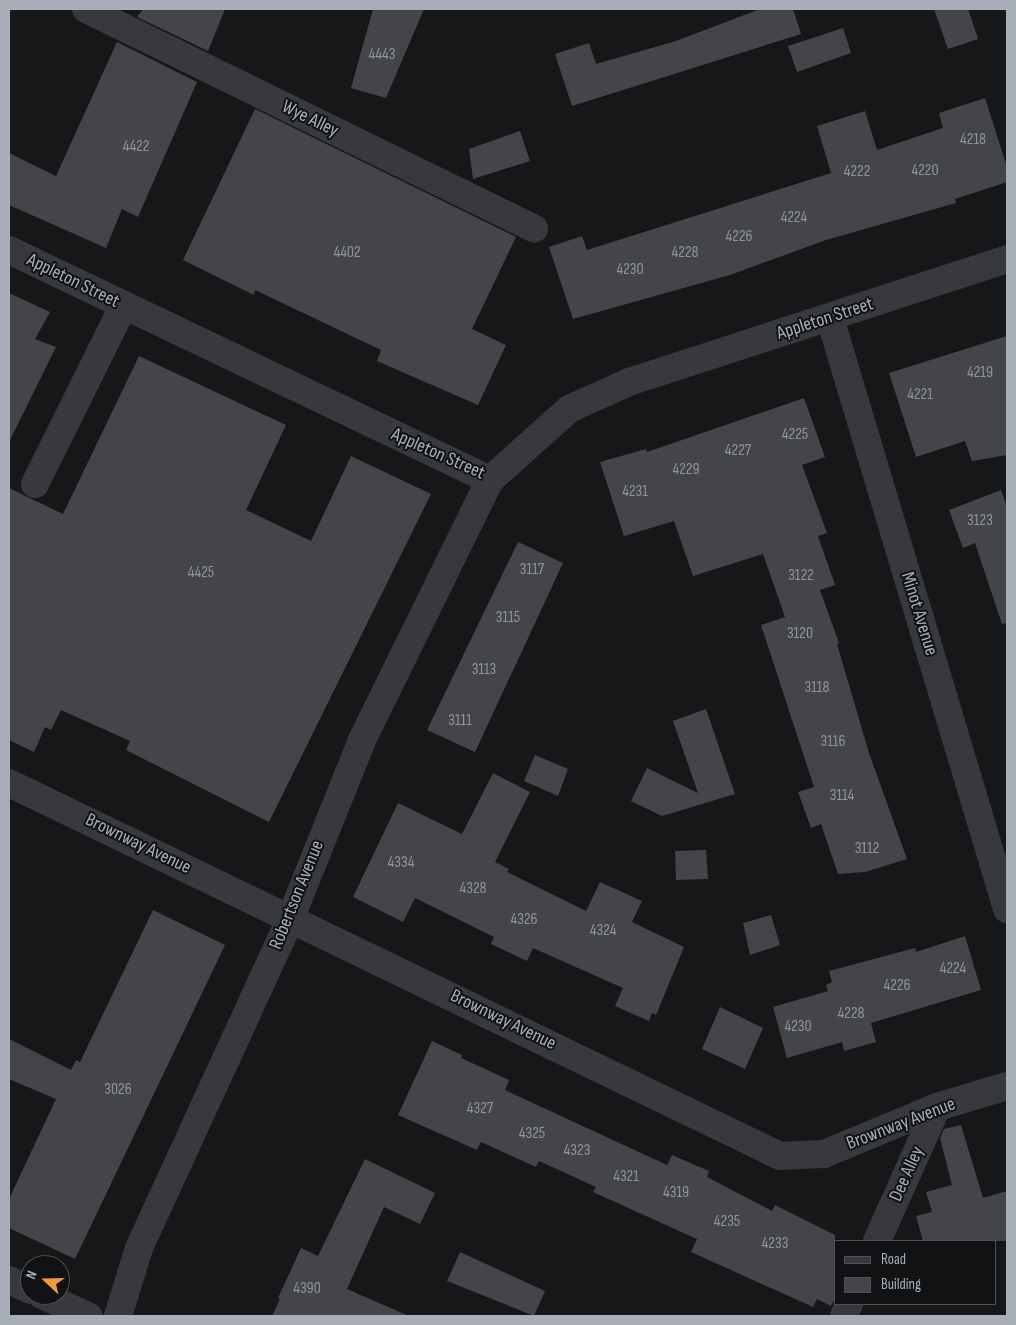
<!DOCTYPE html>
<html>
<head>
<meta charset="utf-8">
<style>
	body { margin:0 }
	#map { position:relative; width:1016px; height:1325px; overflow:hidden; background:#161718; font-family:"Sofia Sans Condensed",sans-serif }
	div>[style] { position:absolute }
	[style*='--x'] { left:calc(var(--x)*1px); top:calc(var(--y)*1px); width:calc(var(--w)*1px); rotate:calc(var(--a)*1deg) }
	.building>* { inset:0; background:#434548 }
	.minor>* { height:28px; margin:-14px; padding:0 14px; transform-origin:14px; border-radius:14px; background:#37393d }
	span { translate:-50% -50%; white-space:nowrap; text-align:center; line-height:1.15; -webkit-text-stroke:4px #111213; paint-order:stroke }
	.number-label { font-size:16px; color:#90949c }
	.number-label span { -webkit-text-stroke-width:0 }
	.street-label { font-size:19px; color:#a9afb8 }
	.frame { position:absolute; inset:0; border:10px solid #a9afb8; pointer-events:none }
	.legend { position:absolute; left:834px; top:1240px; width:162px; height:65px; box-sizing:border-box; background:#111213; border:1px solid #4e5155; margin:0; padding:6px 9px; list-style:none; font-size:15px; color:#a9afb8 }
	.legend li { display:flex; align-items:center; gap:10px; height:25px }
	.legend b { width:25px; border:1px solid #4e5155 }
	.north { position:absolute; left:20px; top:1255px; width:50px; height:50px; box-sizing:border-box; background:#111213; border:1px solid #4e5155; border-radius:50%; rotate:291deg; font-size:14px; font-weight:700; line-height:20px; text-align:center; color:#a9afb8 }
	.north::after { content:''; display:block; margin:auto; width:18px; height:22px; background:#ec9c3a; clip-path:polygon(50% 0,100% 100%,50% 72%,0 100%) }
</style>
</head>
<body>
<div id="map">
	<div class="building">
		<div style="clip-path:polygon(143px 9px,225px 9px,208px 51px,137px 17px)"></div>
		<div style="clip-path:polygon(373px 9px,424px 9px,386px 98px,351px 88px)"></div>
		<div style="clip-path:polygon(760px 9px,793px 9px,801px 34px,572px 106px,555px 54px,589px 43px,596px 64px,676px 41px)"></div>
		<div style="clip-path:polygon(934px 9px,968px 9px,978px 39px,948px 49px)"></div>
		<div style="clip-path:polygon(843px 28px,851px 53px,797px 72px,788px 46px)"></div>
		<div style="clip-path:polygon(117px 42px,197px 82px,138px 217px,122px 209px,106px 248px,9px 205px,9px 153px,56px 176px)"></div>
		<div style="clip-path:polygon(985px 98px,1007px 167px,1007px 182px,955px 199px,956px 203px,826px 240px,730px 275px,573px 319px,549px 247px,582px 236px,587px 250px,831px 173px,817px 126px,865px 111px,877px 150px,943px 128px,939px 113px)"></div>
		<div style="clip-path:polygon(255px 109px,516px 237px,472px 329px,506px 345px,478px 405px,377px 361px,381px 350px,255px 290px,254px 295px,183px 260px)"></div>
		<div style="clip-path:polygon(520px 131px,530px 161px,473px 179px,469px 149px)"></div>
		<div style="clip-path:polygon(9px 293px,50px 312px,35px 339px,56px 347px,9px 442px)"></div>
		<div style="clip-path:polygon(1007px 336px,1007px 455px,972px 461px,965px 441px,916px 457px,889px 373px)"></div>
		<div style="clip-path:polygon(139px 356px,286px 425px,246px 510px,311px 541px,351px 456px,431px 494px,269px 822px,126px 750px,130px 741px,61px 710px,51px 730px,45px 727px,34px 752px,9px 740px,9px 488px,63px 514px)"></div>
		<div style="clip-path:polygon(804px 398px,825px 457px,802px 465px,827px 533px,818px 536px,835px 585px,820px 590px,839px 643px,837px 644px,869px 753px,907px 859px,865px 872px,838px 874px,821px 824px,811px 828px,798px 792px,814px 787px,761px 625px,785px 617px,763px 554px,693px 576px,674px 521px,624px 536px,600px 462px,646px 449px,647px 452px)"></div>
		<div style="clip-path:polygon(1001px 490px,1007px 507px,1007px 623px,1002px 624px,975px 543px,963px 548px,949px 510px)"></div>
		<div style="clip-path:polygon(518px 542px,563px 563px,475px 752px,427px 730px)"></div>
		<div style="clip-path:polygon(706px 709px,735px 794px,662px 816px,631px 801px,647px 768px,698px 793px,673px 721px)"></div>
		<div style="clip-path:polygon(535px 755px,568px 769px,558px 796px,524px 781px)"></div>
		<div style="clip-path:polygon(493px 773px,530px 792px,495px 862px,509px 869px,507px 872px,586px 911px,600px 882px,642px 901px,632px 922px,684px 947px,656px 1015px,652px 1013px,649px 1021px,615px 1006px,623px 988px,533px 948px,527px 961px,491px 944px,494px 937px,415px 898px,403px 922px,353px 897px,398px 803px,462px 834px)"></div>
		<div style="clip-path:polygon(706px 850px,708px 879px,676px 880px,675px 851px)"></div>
		<div style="clip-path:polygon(153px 910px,225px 945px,75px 1259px,9px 1228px,9px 1199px,56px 1099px,9px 1079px,9px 1039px,71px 1070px,76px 1060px,80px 1062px)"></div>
		<div style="clip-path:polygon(771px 915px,780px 945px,750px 955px,743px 923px)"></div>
		<div style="clip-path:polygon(965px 936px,981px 990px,871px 1023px,876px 1042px,844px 1051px,842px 1042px,787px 1058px,773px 1007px,828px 991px,826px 985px,832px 982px,829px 971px,915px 948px,916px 952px)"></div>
		<div style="clip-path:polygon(720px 1007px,763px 1028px,745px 1069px,702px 1049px)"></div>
		<div style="clip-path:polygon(432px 1041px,462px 1055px,461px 1058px,509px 1080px,505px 1090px,667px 1165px,672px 1155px,709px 1171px,707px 1177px,772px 1211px,775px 1205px,835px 1235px,835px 1298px,831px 1306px,817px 1299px,813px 1307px,691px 1252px,697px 1239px,593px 1192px,596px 1187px,539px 1161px,536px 1167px,481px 1142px,477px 1150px,398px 1115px)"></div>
		<div style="clip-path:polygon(961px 1125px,983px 1198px,1007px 1191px,1007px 1241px,923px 1241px,916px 1216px,932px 1212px,926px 1192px,952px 1185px,940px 1138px,944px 1129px)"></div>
		<div style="clip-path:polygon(365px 1159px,435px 1193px,420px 1224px,384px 1207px,347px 1289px,409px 1316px,272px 1316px,280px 1299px,278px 1298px,301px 1248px,318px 1256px)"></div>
		<div style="clip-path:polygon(460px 1252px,545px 1291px,534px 1316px,447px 1281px)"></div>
	</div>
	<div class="minor">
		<div style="--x:86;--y:9;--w:499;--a:26.1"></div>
		<div style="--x:9;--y:250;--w:533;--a:25.56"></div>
		<div style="--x:830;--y:318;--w:617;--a:73.33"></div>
		<div style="--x:35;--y:484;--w:200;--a:-63.6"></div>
		<div style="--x:9;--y:783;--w:856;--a:25.82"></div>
		<div style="--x:780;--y:1156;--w:44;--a:-2.6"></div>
		<div style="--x:824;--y:1154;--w:122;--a:-22.6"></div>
		<div style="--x:937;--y:1107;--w:73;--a:-16.7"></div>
		<div style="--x:877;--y:1241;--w:147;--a:-65.9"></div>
		<div style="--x:9;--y:1280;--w:23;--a:25"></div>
		<div style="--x:42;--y:1295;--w:51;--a:24.5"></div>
		<div style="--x:118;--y:1316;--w:71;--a:-72.8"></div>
		<div style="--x:139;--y:1248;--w:364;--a:-65.3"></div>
		<div style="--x:291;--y:917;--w:191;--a:-68.1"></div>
		<div style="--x:362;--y:740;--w:290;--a:-63.8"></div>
		<div style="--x:490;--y:480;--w:106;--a:-41.9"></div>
		<div style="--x:569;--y:409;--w:66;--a:-24.2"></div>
		<div style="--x:629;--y:382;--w:398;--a:-18"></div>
		<div style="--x:844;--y:1316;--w:13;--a:-67"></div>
	</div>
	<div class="number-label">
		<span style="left:382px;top:55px">4443</span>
		<span style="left:973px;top:140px">4218</span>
		<span style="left:136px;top:147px">4422</span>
		<span style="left:925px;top:171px">4220</span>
		<span style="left:857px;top:172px">4222</span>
		<span style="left:794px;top:218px">4224</span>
		<span style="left:739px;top:237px">4226</span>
		<span style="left:347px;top:253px">4402</span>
		<span style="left:685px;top:253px">4228</span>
		<span style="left:630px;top:270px">4230</span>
		<span style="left:980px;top:373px">4219</span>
		<span style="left:920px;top:395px">4221</span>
		<span style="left:795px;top:435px">4225</span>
		<span style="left:738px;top:451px">4227</span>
		<span style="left:686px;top:470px">4229</span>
		<span style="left:635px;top:492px">4231</span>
		<span style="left:980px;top:521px">3123</span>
		<span style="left:532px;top:570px">3117</span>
		<span style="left:201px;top:573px">4425</span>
		<span style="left:801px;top:576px">3122</span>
		<span style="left:508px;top:618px">3115</span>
		<span style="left:800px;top:634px">3120</span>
		<span style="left:484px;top:670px">3113</span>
		<span style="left:817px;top:688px">3118</span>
		<span style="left:460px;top:721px">3111</span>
		<span style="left:833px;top:742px">3116</span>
		<span style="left:842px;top:796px">3114</span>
		<span style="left:867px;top:849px">3112</span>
		<span style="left:401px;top:863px">4334</span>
		<span style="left:473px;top:889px">4328</span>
		<span style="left:524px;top:920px">4326</span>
		<span style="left:603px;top:931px">4324</span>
		<span style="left:953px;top:969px">4224</span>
		<span style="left:897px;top:986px">4226</span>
		<span style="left:851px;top:1014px">4228</span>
		<span style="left:798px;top:1027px">4230</span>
		<span style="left:118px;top:1090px">3026</span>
		<span style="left:480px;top:1109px">4327</span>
		<span style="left:532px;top:1134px">4325</span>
		<span style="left:577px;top:1151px">4323</span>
		<span style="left:626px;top:1177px">4321</span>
		<span style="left:676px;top:1193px">4319</span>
		<span style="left:727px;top:1222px">4235</span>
		<span style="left:775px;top:1244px">4233</span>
		<span style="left:307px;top:1289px">4390</span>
	</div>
	<div class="street-label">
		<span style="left:310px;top:119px;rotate:26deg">Wye Alley</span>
		<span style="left:73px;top:281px;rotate:26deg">Appleton Street</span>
		<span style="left:825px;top:319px;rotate:-18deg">Appleton Street</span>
		<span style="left:438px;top:454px;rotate:24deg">Appleton Street</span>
		<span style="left:919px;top:614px;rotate:73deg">Minot Avenue</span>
		<span style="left:138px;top:844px;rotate:26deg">Brownway Avenue</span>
		<span style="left:297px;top:895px;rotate:-68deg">Robertson Avenue</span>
		<span style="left:503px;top:1020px;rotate:26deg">Brownway Avenue</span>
		<span style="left:901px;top:1124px;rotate:-21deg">Brownway Avenue</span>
		<span style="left:907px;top:1174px;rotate:-66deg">Dee Alley</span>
	</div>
	<div class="frame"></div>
	<ul class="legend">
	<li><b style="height:6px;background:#37393d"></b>Road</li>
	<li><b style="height:14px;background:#434548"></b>Building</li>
	</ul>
	<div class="north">N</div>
</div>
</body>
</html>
